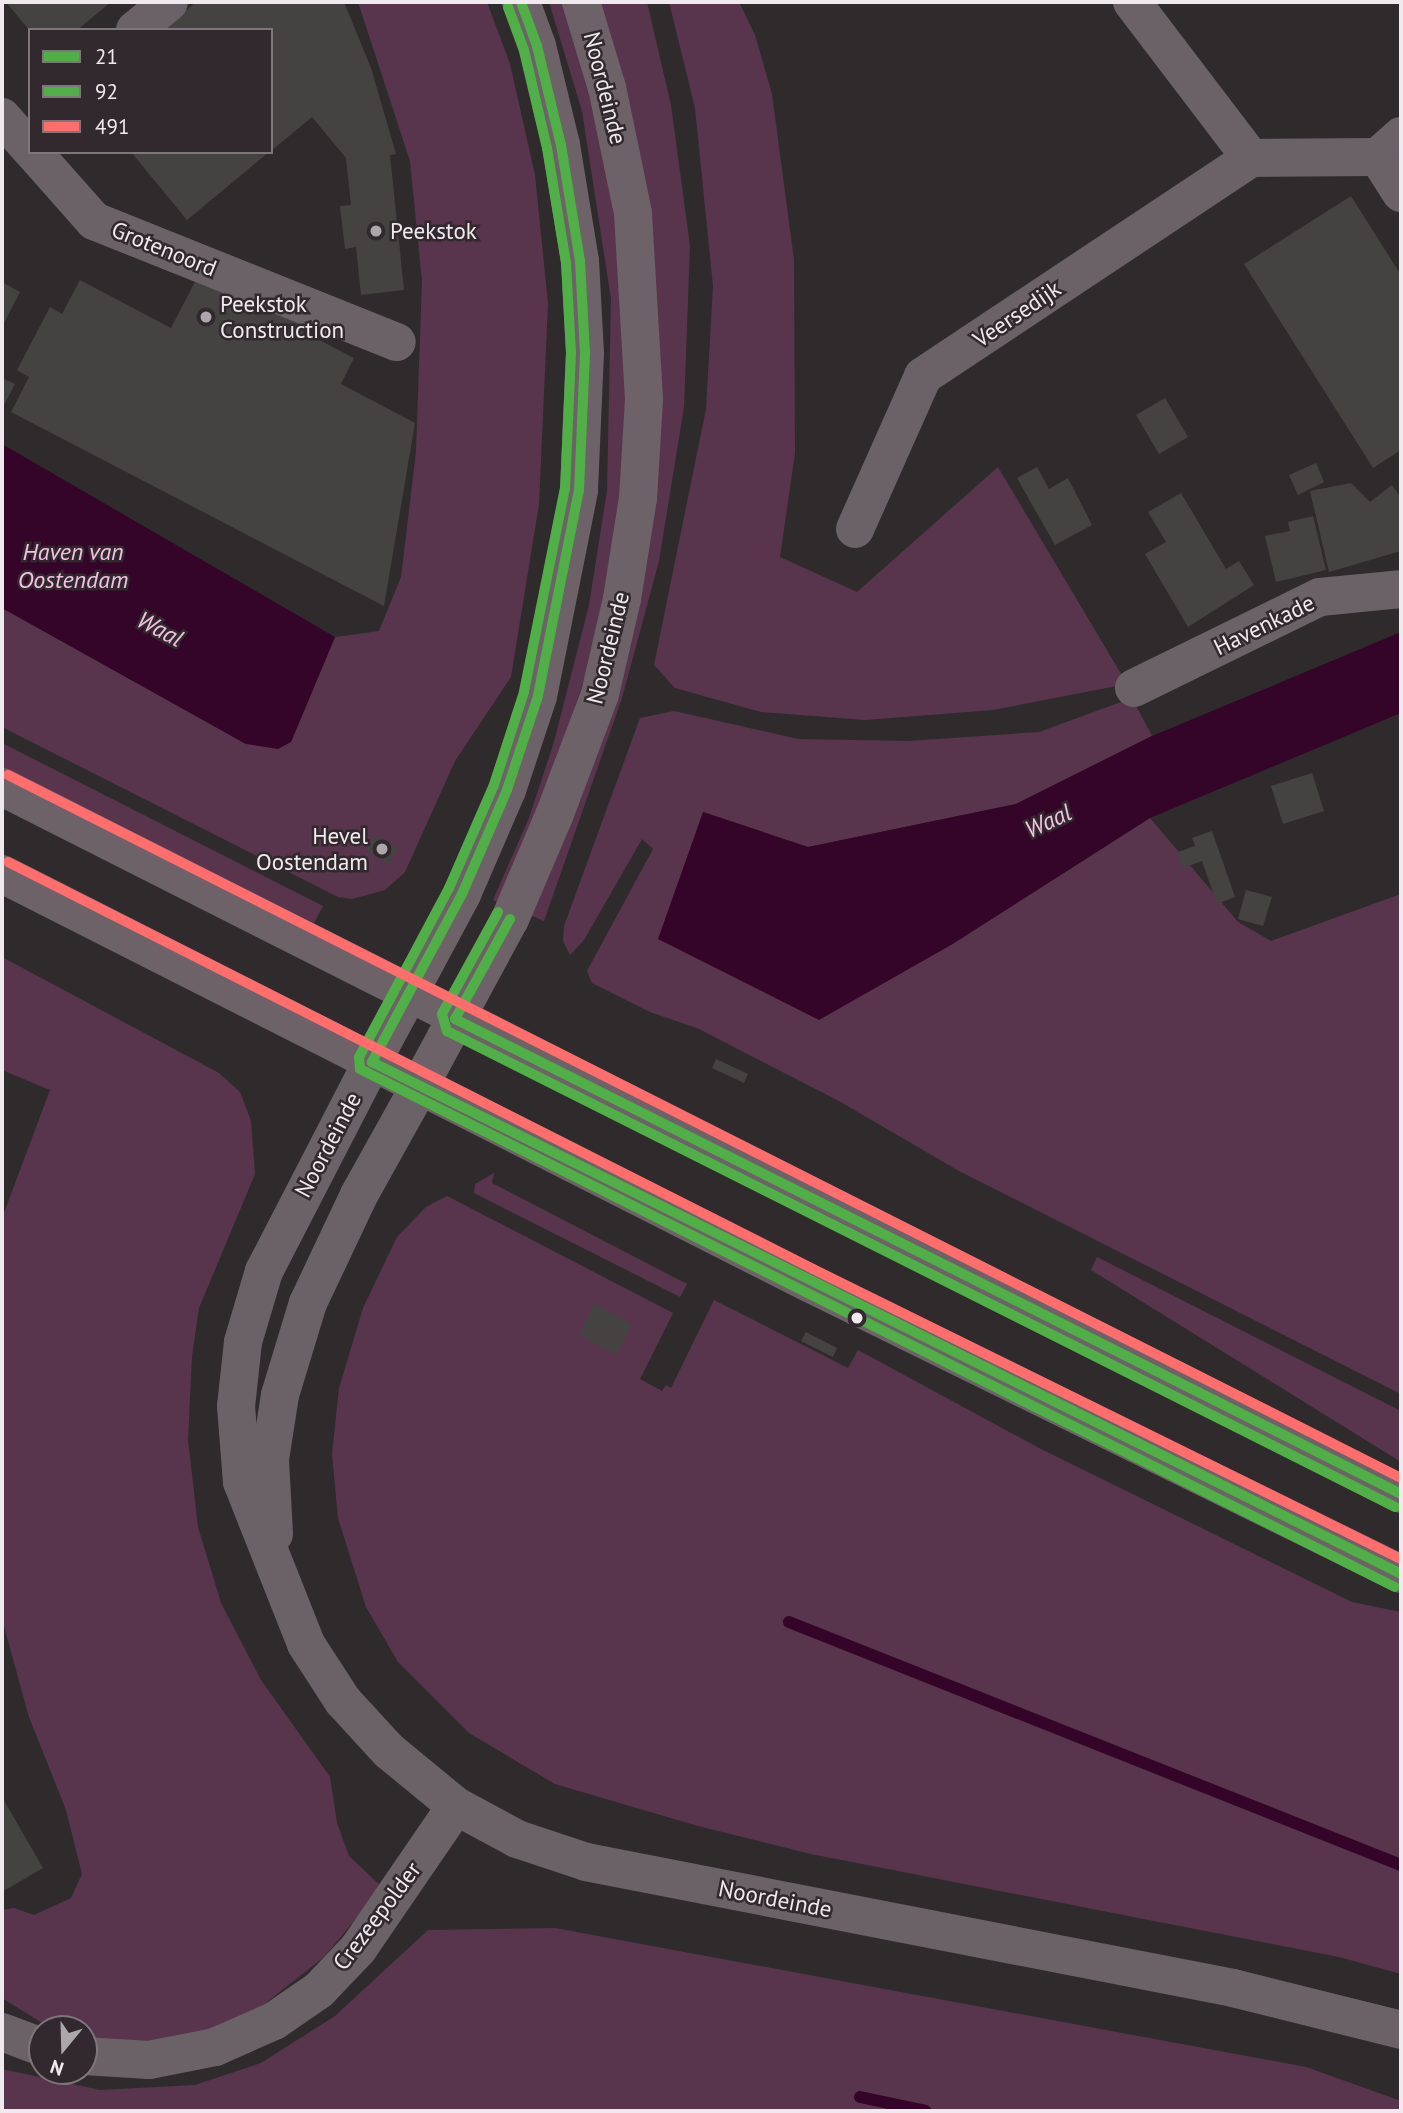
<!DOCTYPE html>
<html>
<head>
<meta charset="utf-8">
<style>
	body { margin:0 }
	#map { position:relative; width:1403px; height:2113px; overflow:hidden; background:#2f2b2d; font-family:"PT Sans",sans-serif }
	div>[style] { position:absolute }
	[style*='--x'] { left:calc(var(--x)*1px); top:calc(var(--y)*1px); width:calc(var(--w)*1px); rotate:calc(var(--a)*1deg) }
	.green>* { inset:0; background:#59354d }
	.water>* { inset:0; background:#340528 }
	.stream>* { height:12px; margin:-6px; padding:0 6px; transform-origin:6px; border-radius:6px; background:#340528 }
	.building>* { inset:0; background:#444342 }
	.minor>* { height:38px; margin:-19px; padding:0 19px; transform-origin:19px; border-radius:19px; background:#6b6268 }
	.major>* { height:38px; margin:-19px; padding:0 19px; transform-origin:19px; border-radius:19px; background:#6c6268 }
	.bus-1>* { height:10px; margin:-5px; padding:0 5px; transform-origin:5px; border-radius:5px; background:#50af46 }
	.bus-2>* { height:10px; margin:-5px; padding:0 5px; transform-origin:5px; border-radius:5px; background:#50af46 }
	.bus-3>* { height:10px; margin:-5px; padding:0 5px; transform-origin:5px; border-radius:5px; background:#ff6d6d }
	.dots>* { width:19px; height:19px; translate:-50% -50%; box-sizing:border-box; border:4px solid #31292e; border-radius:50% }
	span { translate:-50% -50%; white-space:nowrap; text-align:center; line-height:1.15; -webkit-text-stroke:5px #31292e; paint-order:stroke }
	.street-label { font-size:23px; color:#f0eaee }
	.poi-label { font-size:23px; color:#f0eaee }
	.left { translate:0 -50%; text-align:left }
	.right { translate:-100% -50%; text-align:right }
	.water-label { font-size:24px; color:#f5c1e3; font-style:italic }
	.frame { position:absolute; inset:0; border:4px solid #f0eaee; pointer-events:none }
	.legend { position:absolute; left:28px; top:28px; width:245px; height:126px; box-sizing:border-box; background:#31292e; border:2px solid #7d767b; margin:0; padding:9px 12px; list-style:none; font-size:21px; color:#f0eaee }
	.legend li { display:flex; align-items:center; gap:14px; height:35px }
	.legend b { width:35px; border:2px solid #7d767b }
	.north { position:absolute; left:28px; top:2015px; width:70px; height:70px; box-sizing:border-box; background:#31292e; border:2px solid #7d767b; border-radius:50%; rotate:199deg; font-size:19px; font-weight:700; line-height:28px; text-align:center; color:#f0eaee }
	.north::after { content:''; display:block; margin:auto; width:24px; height:32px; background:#aca7aa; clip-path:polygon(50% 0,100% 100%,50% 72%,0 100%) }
</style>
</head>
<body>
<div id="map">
	<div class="green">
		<div style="clip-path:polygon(358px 2px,487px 2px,510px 64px,535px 175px,548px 304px,539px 504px,511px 677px,455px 761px,405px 872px,385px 890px,352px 899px,338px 897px,2px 727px,2px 608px,246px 744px,291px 742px,335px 637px,379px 631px,401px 577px,416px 452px,422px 281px,410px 161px)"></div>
		<div style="clip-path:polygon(549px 2px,571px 2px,631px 292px,629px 478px,609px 611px,504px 905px,493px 900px,529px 818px,554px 742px,589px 605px,607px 491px,611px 299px,582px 111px)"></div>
		<div style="clip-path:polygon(594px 2px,647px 2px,671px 105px,690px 246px,684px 407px,659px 561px,622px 698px,544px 921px,528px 914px,655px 391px)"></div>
		<div style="clip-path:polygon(669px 2px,739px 2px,755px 35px,772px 94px,794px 260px,795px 453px,780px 557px,857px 592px,998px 467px,1127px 684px,993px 710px,865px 720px,761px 712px,675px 688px,654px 665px,706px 409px,713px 286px,695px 108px)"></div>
		<div style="clip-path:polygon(1132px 698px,1152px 736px,1016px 804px,808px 847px,703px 812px,951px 945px,1150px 818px,1238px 922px,1271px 941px,1401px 894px,1401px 1394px,959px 1171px,839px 1101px,697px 1028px,650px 1012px,592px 983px,587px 971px,653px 849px,642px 839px,584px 940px,570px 955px,563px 941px,564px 926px,640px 718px,674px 711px,798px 739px,908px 741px,1039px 732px)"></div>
		<div style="clip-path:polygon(2px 743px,323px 906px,314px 923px,2px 767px)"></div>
		<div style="clip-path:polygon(2px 957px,219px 1073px,240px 1092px,251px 1121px,255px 1174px,199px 1308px,192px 1356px,188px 1440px,198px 1527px,221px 1603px,261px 1680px,330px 1777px,337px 1823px,349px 1856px,382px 1887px,324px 1957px,258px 2009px,192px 2039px,125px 2045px,84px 2040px,84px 2029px,52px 2029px,2px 1998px,2px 1910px,14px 1908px,34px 1915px,71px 1898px,82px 1874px,66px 1810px,29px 1717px,2px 1619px,2px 1218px,50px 1090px,2px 1070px)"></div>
		<div style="clip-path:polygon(494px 1173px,492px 1183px,687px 1284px,680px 1297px,474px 1193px,475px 1184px)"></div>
		<div style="clip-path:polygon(447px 1196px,673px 1313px,640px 1379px,662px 1391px,666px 1385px,671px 1388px,714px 1300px,848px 1368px,858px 1350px,1039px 1448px,1352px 1602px,1401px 1612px,1401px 1974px,1339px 1957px,811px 1854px,698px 1826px,555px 1784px,469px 1733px,398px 1662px,366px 1607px,338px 1518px,332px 1454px,339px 1388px,363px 1308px,397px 1237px,426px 1207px)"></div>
		<div style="clip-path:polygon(1097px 1257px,1401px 1411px,1401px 1462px,1091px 1270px)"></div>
		<div style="clip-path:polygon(555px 1928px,1306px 2067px,1401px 2101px,1401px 2111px,2px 2111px,2px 2069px,100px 2090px,195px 2085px,261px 2063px,335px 2016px,428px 1930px)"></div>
	</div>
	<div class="water">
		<div style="clip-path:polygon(2px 444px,335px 637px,291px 742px,278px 749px,246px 744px,2px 608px)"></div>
		<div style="clip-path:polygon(1401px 632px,1401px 713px,1150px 818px,951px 945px,819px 1020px,658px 939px,703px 812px,808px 847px,1016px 804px,1152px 736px)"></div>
	</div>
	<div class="stream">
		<div style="--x:789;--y:1622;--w:658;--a:21.66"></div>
		<div style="--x:860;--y:2097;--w:67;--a:12"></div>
	</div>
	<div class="building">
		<div style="clip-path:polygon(6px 2px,111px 2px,77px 30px,29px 30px)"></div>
		<div style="clip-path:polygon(196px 2px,344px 2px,371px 68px,396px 154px,390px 155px,404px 290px,361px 295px,356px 247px,345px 249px,340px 206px,351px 205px,346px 158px,312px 117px,271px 151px,271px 30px,163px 30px)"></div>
		<div style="clip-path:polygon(131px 152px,269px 152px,187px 220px)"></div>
		<div style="clip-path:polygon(1351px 196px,1401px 275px,1401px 450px,1373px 468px,1244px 264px)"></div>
		<div style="clip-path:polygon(198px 276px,306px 324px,302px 331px,354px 358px,341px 384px,415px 423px,384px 606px,11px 412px,29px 377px,17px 370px,50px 307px,62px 314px,80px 280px,171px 328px)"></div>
		<div style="clip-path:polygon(2px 282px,20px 292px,2px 327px)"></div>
		<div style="clip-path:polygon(2px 378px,15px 384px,2px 409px)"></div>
		<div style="clip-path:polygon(1165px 398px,1188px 437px,1159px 454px,1136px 415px)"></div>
		<div style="clip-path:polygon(1316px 463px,1324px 482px,1298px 495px,1289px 475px)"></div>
		<div style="clip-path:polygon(1037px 467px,1049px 489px,1068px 478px,1092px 525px,1055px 545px,1017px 478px)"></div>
		<div style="clip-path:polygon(1351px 483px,1370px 502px,1392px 485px,1401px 498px,1401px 551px,1329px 572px,1310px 491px)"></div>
		<div style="clip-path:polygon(1181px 493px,1226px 569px,1239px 561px,1254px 585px,1188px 627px,1145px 554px,1166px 542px,1148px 512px)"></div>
		<div style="clip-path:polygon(1313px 516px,1326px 570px,1276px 582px,1265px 536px,1290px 531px,1288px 522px)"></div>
		<div style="clip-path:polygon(1312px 773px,1324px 811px,1283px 824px,1271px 786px)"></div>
		<div style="clip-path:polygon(1212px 831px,1235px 897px,1217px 904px,1202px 861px,1183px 868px,1178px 852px,1195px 846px,1192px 838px)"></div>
		<div style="clip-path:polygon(375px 835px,398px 848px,388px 864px,366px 851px)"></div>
		<div style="clip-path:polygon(1246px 890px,1272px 897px,1263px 926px,1238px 919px)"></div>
		<div style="clip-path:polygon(716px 1059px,748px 1074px,744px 1083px,712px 1068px)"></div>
		<div style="clip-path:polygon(594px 1304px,632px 1324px,616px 1355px,579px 1335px)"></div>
		<div style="clip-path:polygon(806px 1332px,837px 1348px,833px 1357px,801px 1341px)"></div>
		<div style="clip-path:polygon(2px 1797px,43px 1868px,2px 1892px)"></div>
	</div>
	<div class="minor">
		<div style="--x:1132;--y:2;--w:196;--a:52.7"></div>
		<div style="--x:135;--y:30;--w:44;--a:-39.5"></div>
		<div style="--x:2;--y:117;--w:43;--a:48.8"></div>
		<div style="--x:1401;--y:136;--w:31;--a:138"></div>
		<div style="--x:1378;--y:157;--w:43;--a:57.4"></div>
		<div style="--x:33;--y:152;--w:92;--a:48.5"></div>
		<div style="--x:94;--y:221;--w:326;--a:21.8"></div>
		<div style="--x:855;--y:529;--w:167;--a:-66"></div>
		<div style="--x:923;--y:376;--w:394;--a:-33.6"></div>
		<div style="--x:1251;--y:158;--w:127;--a:-0.5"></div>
		<div style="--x:1134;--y:688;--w:207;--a:-26.1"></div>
		<div style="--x:1320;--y:597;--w:81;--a:-5.6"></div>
		<div style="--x:372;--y:1062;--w:235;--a:117.3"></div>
		<div style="--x:264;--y:1271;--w:74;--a:106.5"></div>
		<div style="--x:243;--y:1342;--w:64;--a:96.2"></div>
		<div style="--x:236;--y:1406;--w:76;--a:85.5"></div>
		<div style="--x:242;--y:1482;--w:174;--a:68.4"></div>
		<div style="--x:306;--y:1644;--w:68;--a:57"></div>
		<div style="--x:343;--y:1701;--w:68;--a:47.4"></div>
		<div style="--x:389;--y:1751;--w:87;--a:39.4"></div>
		<div style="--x:456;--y:1806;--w:69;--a:28.4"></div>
		<div style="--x:517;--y:1839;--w:73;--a:18.4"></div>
		<div style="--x:586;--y:1862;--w:659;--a:11.02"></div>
		<div style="--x:1233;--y:1988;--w:173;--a:14"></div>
		<div style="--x:274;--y:1534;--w:75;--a:-93.1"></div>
		<div style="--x:270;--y:1459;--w:65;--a:-81.1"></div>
		<div style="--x:280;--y:1395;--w:96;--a:-73.1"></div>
		<div style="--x:308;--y:1303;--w:119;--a:-64.7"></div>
		<div style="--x:359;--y:1195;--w:124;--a:-60.9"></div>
		<div style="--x:2;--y:2032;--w:43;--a:20.6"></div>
		<div style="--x:84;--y:2056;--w:65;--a:3.5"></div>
		<div style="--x:149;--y:2060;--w:67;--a:-11.1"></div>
		<div style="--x:215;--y:2047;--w:64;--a:-23.8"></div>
		<div style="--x:274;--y:2021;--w:55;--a:-34.6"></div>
		<div style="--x:319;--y:1990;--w:57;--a:-46.4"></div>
		<div style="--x:358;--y:1949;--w:173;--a:-55.6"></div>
	</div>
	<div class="major">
		<div style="--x:2;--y:787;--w:1567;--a:26.81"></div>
		<div style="--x:2;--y:874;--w:902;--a:26.88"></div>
		<div style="--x:807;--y:1282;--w:662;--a:26.18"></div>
		<div style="--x:372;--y:1062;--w:191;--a:-61.8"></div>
		<div style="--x:462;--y:894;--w:113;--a:-66.6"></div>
		<div style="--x:507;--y:790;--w:99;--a:-71.7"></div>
		<div style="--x:538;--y:696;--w:210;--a:-78.7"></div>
		<div style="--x:579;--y:490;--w:137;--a:-87.5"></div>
		<div style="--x:585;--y:353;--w:92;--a:-93.1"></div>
		<div style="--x:580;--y:261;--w:118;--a:-99.3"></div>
		<div style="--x:561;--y:145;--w:102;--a:-103.6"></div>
		<div style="--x:537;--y:46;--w:47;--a:-110"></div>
		<div style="--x:419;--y:1087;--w:191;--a:-61.6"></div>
		<div style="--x:510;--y:919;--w:112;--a:-66.9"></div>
		<div style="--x:554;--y:816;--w:130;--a:-69.3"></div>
		<div style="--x:600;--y:694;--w:98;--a:-77"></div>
		<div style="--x:622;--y:599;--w:102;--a:-81"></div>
		<div style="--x:638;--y:498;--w:99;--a:-86.5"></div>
		<div style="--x:644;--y:399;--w:186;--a:-93.4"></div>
		<div style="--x:633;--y:213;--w:128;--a:-101.7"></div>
		<div style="--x:607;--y:88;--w:90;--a:-106.8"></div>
	</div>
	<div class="bus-1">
		<div style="--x:521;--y:2;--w:47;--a:70"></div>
		<div style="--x:537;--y:46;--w:102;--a:76.4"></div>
		<div style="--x:561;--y:145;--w:118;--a:80.7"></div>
		<div style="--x:580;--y:261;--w:92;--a:86.9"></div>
		<div style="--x:585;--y:353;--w:137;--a:92.5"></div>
		<div style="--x:579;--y:490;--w:210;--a:101.3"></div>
		<div style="--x:538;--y:696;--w:99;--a:108.3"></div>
		<div style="--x:507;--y:790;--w:113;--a:113.4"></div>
		<div style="--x:462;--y:894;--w:191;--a:118.2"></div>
		<div style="--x:372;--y:1062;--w:1149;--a:26.45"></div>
		<div style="--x:510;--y:919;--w:114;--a:118.8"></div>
		<div style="--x:455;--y:1019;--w:1059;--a:26.66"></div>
	</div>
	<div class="bus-2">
		<div style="--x:508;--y:7;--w:46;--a:69.6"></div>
		<div style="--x:524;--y:50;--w:101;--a:76.8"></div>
		<div style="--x:547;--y:148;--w:117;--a:80.6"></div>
		<div style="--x:566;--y:263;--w:90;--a:86.8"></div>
		<div style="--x:571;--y:353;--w:135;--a:92.5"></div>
		<div style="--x:565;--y:488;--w:208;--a:101.4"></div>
		<div style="--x:524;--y:692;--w:98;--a:107.9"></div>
		<div style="--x:494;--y:785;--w:112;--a:113.6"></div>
		<div style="--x:449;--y:888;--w:191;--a:118"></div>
		<div style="--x:359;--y:1057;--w:12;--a:85"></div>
		<div style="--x:360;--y:1069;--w:1157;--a:26.59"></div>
		<div style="--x:498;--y:912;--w:116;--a:118.8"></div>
		<div style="--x:442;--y:1014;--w:18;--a:74"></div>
		<div style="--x:447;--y:1031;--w:1061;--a:26.66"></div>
	</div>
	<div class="bus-3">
		<div style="--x:8;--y:775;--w:1560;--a:26.78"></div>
		<div style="--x:8;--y:862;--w:902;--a:26.82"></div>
		<div style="--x:813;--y:1269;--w:656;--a:26.25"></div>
	</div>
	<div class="dots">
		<div style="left:376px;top:231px;background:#aca7aa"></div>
		<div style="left:206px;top:317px;background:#aca7aa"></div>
		<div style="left:382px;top:849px;background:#aca7aa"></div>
		<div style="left:857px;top:1318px;background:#f0eaee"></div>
	</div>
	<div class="street-label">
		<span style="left:605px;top:88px;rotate:76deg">Noordeinde</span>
		<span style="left:164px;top:249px;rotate:22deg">Grotenoord</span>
		<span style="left:1017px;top:314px;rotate:-34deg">Veersedijk</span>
		<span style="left:1264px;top:625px;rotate:-26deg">Havenkade</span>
		<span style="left:608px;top:648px;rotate:-76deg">Noordeinde</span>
		<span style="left:328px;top:1145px;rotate:-62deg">Noordeinde</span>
		<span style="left:775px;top:1899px;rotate:11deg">Noordeinde</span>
		<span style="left:377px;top:1916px;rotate:-53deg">Crezeepolder</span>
	</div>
	<div class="poi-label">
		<span class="left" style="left:390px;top:231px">Peekstok</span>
		<span class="left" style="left:220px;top:317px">Peekstok<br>Construction</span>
		<span class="right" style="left:368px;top:849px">Hevel<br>Oostendam</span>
	</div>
	<div class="water-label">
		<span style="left:73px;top:566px">Haven van<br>Oostendam</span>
		<span style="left:160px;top:629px;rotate:28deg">Waal</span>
		<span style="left:1048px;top:821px;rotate:-25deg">Waal</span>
	</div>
	<div class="frame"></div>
	<ul class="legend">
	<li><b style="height:9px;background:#50af46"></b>21</li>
	<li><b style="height:9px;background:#50af46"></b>92</li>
	<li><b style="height:9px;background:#ff6d6d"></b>491</li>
	</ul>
	<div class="north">N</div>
</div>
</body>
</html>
